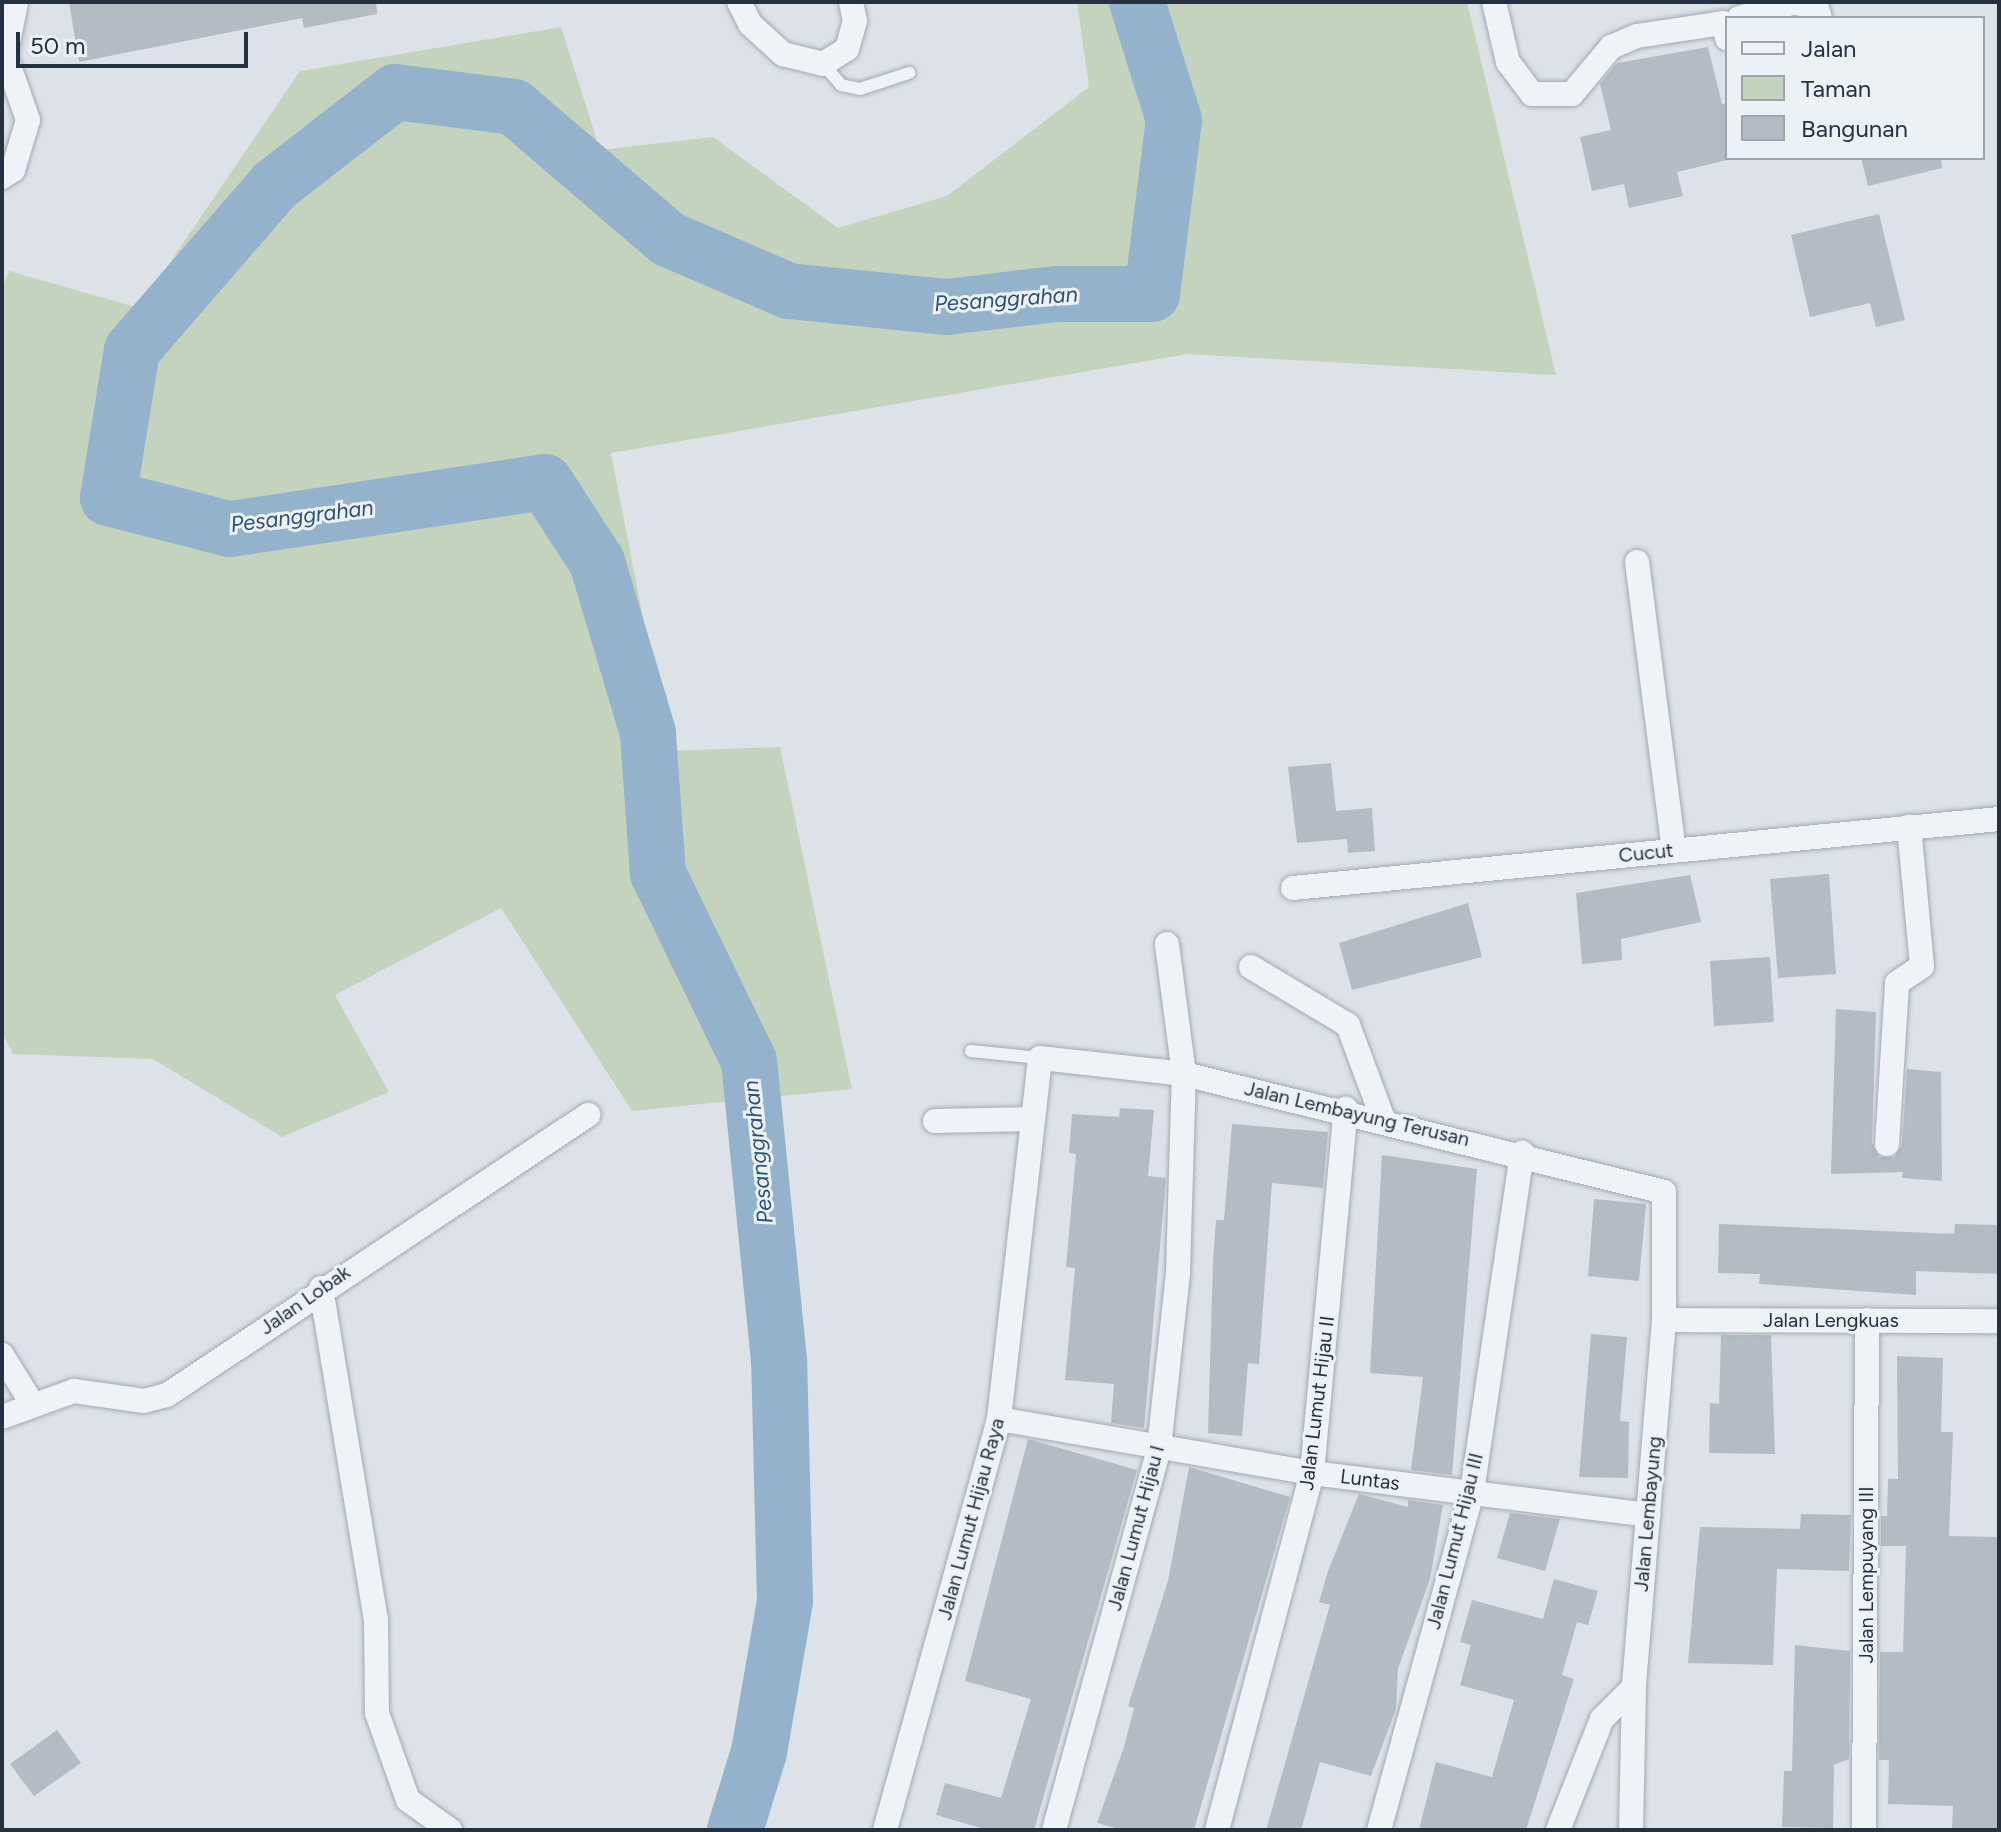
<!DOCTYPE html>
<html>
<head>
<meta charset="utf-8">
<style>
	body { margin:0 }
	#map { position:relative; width:2001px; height:1832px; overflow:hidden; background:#dce2e8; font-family:Figtree,sans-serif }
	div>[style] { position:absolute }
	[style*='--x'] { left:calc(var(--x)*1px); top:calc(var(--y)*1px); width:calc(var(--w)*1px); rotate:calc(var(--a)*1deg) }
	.green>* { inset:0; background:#c4d3bd }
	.river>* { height:56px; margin:-28px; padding:0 28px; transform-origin:28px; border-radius:28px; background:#94b2cc }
	.building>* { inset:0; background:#b3bbc5 }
	.roads { filter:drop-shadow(0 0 2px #a1a9b2) drop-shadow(0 0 2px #a1a9b2) }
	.lane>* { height:12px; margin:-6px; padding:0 6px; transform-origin:6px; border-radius:6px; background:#eff2f6 }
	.street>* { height:24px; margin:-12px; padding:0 12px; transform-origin:12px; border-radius:12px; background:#eff2f6 }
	span { translate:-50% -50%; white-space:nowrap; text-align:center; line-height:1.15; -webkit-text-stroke:6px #ecf1f6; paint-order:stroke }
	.street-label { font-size:20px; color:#253040 }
	.water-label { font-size:22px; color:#2c5277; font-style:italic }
	.frame { position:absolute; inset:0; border:4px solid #253040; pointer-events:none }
	.legend { position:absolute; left:1725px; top:16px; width:260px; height:144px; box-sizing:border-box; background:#ecf1f6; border:2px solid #9ca4ad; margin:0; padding:10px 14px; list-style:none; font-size:24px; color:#253040 }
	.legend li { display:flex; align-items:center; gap:16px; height:40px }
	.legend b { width:40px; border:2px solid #9ca4ad }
	.scale { position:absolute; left:16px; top:32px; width:232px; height:36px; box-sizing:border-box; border:4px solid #253040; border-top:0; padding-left:10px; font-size:24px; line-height:28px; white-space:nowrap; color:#253040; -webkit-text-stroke:6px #ecf1f6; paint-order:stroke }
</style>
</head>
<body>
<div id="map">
	<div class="green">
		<div style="clip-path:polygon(1077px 2px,1467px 2px,1556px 375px,1187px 354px,611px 453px,669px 751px,780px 747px,852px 1089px,632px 1111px,501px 908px,335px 995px,389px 1092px,282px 1137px,153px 1059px,13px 1054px,2px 1032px,2px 288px,9px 271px,139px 308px,300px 71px,561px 27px,600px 150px,713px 137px,838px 228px,947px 196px,1089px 87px)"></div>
	</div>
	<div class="river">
		<div style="--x:735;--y:1830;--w:82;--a:-72.9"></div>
		<div style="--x:759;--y:1752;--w:153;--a:-80.2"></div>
		<div style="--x:785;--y:1601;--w:240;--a:-91.4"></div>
		<div style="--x:779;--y:1361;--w:301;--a:-95.7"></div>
		<div style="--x:749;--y:1061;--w:208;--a:-115.9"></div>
		<div style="--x:658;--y:874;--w:141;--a:-94.1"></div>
		<div style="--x:648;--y:733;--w:178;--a:-106.6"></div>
		<div style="--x:597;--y:562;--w:95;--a:-123"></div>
		<div style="--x:545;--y:482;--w:319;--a:171.5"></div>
		<div style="--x:229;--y:529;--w:125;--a:-165.6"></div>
		<div style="--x:108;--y:498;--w:150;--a:-80.8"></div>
		<div style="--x:132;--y:350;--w:218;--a:-49.1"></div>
		<div style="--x:275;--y:185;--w:152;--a:-37.8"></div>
		<div style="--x:395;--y:92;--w:120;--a:7.2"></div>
		<div style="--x:514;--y:107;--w:203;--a:40.6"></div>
		<div style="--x:668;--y:239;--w:132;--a:23.3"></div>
		<div style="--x:789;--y:291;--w:159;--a:5.8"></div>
		<div style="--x:947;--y:307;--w:110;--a:-6.8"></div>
		<div style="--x:1056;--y:294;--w:96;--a:0"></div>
		<div style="--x:1152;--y:294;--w:175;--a:-82.8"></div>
		<div style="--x:1174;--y:120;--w:124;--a:-107.4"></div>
	</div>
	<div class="building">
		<div style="clip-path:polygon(69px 2px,376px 2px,377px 14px,304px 28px,302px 18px,79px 62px)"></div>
		<div style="clip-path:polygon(1708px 47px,1722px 104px,1727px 103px,1727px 160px,1677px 172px,1683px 196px,1629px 208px,1624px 184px,1592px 191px,1580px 137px,1611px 130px,1600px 84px,1617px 63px)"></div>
		<div style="clip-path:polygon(1861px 158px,1941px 158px,1942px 168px,1868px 186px)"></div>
		<div style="clip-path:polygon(1879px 214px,1905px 320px,1876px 327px,1870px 303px,1810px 317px,1791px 235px)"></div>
		<div style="clip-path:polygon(1331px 763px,1336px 811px,1372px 808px,1375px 851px,1348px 853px,1347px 839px,1297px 843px,1288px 767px)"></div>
		<div style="clip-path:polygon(1829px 874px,1836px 974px,1778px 978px,1770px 879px)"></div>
		<div style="clip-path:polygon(1690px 875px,1701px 922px,1621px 939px,1622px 960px,1582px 964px,1576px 893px)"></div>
		<div style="clip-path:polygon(1468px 903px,1482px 957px,1352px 990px,1339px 943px)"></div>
		<div style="clip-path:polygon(1770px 957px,1774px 1022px,1714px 1026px,1710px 961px)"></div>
		<div style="clip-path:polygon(1836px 1009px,1876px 1012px,1872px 1143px,1879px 1157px,1894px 1157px,1902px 1146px,1907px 1069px,1941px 1072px,1942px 1181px,1902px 1178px,1903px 1172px,1831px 1174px)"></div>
		<div style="clip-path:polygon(1120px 1108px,1154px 1110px,1148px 1176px,1166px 1178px,1144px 1428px,1111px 1423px,1114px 1384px,1065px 1380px,1075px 1268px,1066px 1267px,1076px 1154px,1069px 1153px,1072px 1114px,1119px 1117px)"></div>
		<div style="clip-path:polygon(1232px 1124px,1328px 1132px,1323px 1188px,1272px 1183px,1259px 1364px,1248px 1363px,1242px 1436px,1208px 1433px,1213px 1261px,1216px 1220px,1224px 1220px)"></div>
		<div style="clip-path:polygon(1382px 1155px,1477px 1169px,1452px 1475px,1411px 1470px,1423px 1377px,1370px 1373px)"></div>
		<div style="clip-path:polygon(1594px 1199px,1646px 1204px,1639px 1281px,1588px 1276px)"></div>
		<div style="clip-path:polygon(1719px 1224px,1954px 1234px,1955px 1224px,1999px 1225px,1999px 1274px,1916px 1271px,1916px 1295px,1759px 1284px,1760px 1274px,1718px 1273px)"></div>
		<div style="clip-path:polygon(1591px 1334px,1627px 1337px,1620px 1421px,1629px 1422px,1628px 1478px,1579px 1477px)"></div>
		<div style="clip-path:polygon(1721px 1335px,1771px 1335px,1775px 1454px,1709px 1453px,1710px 1403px,1719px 1404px)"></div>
		<div style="clip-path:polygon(1897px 1356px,1943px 1358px,1941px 1432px,1953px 1432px,1949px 1536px,1999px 1537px,1999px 1830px,1952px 1830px,1953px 1806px,1888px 1804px,1889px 1760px,1879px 1760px,1880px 1652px,1903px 1652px,1906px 1546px,1881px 1546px,1881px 1516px,1887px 1516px,1888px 1479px,1898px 1479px)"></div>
		<div style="clip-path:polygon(1028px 1439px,1137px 1470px,1034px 1830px,988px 1830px,936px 1815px,945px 1783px,1001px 1798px,1031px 1699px,965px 1681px)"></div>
		<div style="clip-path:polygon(1189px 1467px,1290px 1497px,1194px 1830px,1123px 1830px,1097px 1823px,1124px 1747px,1134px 1708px,1128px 1706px,1168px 1581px)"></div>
		<div style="clip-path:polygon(1359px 1494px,1408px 1507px,1408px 1500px,1443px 1505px,1430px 1579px,1398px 1669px,1396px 1709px,1371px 1776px,1320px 1762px,1301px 1830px,1266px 1830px,1330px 1605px,1319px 1602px,1328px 1571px)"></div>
		<div style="clip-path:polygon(1510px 1513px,1560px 1519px,1545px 1571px,1497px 1558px)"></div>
		<div style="clip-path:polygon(1801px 1514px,1851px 1515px,1849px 1571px,1777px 1569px,1773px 1665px,1688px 1663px,1700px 1527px,1800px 1529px)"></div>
		<div style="clip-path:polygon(1554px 1579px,1598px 1591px,1588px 1625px,1577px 1622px,1562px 1675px,1574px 1679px,1526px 1830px,1419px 1830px,1436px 1762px,1492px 1777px,1514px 1700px,1460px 1685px,1471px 1645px,1460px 1642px,1472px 1600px,1543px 1619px)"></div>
		<div style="clip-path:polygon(1795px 1645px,1850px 1651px,1849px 1759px,1834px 1765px,1833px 1828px,1782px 1827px,1784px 1771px,1792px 1771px)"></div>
		<div style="clip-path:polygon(57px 1730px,81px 1763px,34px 1796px,10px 1764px)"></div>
	</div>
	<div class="roads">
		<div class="lane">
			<div style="--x:823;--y:64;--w:28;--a:49"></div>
			<div style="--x:841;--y:85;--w:19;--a:12"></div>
			<div style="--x:860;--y:89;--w:52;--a:-18.1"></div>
			<div style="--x:971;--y:1051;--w:69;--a:5.8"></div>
		</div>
		<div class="street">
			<div style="--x:739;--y:2;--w:25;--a:63"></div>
			<div style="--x:750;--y:24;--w:45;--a:42.3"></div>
			<div style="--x:783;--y:54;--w:41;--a:14"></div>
			<div style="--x:823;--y:64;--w:28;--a:-32"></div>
			<div style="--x:847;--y:49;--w:29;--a:-74"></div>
			<div style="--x:855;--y:21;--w:19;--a:-102"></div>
			<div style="--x:1494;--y:2;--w:62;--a:76.9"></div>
			<div style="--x:1508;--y:62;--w:40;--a:53"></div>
			<div style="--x:1532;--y:94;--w:40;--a:0"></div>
			<div style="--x:1572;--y:94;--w:61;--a:-50.3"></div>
			<div style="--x:1611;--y:47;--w:28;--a:-23"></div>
			<div style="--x:1637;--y:36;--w:87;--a:-8.6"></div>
			<div style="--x:1723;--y:23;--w:16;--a:75"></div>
			<div style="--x:1739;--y:18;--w:58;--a:-15.9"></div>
			<div style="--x:1795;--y:2;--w:23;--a:18"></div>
			<div style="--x:1817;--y:9;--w:9;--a:72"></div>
			<div style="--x:2;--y:73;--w:72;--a:-78.8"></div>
			<div style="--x:2;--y:177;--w:13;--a:-32"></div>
			<div style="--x:13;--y:170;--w:52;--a:-73.3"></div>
			<div style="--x:28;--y:120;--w:60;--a:-109.3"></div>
			<div style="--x:1637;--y:562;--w:291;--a:82.7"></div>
			<div style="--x:1293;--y:888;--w:709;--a:-5.58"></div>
			<div style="--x:1251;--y:967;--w:113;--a:30.9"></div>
			<div style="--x:1348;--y:1025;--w:100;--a:69.6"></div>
			<div style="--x:935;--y:1121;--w:98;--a:-1.2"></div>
			<div style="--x:1887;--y:1144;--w:161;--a:-86.4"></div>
			<div style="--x:1897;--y:983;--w:30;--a:-34"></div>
			<div style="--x:1922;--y:966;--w:140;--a:-95.3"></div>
			<div style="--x:321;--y:1288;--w:336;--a:80.6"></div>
			<div style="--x:376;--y:1619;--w:94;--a:89.4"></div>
			<div style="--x:377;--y:1713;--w:92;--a:70.4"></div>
			<div style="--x:408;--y:1800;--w:52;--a:35.5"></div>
			<div style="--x:1664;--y:1320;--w:335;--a:0.2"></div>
			<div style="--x:2;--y:1355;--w:59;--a:58.2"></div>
			<div style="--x:2;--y:1417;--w:77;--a:-19.9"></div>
			<div style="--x:74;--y:1391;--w:71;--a:8.1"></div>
			<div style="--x:144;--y:1401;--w:24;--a:-15"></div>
			<div style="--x:167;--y:1395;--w:506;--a:-33.63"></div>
			<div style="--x:999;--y:1419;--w:318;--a:9.8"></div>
			<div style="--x:1312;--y:1473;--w:339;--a:7.1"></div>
			<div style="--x:885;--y:1830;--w:427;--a:-74.5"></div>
			<div style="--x:999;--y:1419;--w:363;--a:-83.5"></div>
			<div style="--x:1040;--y:1058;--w:145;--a:6.3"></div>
			<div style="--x:1184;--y:1074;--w:494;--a:13.8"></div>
			<div style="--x:1664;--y:1192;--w:128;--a:90"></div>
			<div style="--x:1664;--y:1320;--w:368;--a:94.7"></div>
			<div style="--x:1634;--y:1687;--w:143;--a:91.2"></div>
			<div style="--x:1054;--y:1830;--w:396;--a:-74.6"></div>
			<div style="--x:1159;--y:1448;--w:177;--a:-83.8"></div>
			<div style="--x:1178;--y:1272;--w:198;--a:-88.3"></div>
			<div style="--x:1184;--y:1074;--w:131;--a:-97.5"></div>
			<div style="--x:1217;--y:1830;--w:369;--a:-75.1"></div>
			<div style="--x:1312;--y:1473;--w:366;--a:-84.7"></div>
			<div style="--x:1379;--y:1830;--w:351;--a:-74.6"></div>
			<div style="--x:1472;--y:1492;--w:343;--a:-81.6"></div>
			<div style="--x:1558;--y:1830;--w:119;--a:-68.4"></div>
			<div style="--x:1602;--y:1719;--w:45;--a:-45"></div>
			<div style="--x:1864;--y:1830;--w:510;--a:-89.66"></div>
		</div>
	</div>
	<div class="street-label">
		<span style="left:1646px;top:853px;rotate:-6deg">Cucut</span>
		<span style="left:1357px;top:1114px;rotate:13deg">Jalan Lembayung Terusan</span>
		<span style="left:305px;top:1300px;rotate:-35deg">Jalan Lobak</span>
		<span style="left:1831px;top:1320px">Jalan Lengkuas</span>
		<span style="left:1317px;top:1403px;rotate:-83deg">Jalan Lumut Hijau II</span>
		<span style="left:1370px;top:1480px;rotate:7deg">Luntas</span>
		<span style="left:1648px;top:1514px;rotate:-85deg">Jalan Lembayung</span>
		<span style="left:971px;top:1519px;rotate:-75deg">Jalan Lumut Hijau Raya</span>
		<span style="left:1136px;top:1528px;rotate:-75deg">Jalan Lumut Hijau I</span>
		<span style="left:1455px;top:1541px;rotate:-76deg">Jalan Lumut Hijau III</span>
		<span style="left:1866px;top:1575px;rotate:-90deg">Jalan Lempuyang III</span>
	</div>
	<div class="water-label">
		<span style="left:1006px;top:299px;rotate:-4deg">Pesanggrahan</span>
		<span style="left:302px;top:516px;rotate:-7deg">Pesanggrahan</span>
		<span style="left:758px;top:1152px;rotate:-96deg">Pesanggrahan</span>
	</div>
	<div class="frame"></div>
	<ul class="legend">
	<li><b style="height:10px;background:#eff2f6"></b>Jalan</li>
	<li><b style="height:22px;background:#c4d3bd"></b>Taman</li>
	<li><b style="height:22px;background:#b3bbc5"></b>Bangunan</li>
	</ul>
	<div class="scale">50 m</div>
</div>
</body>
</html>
